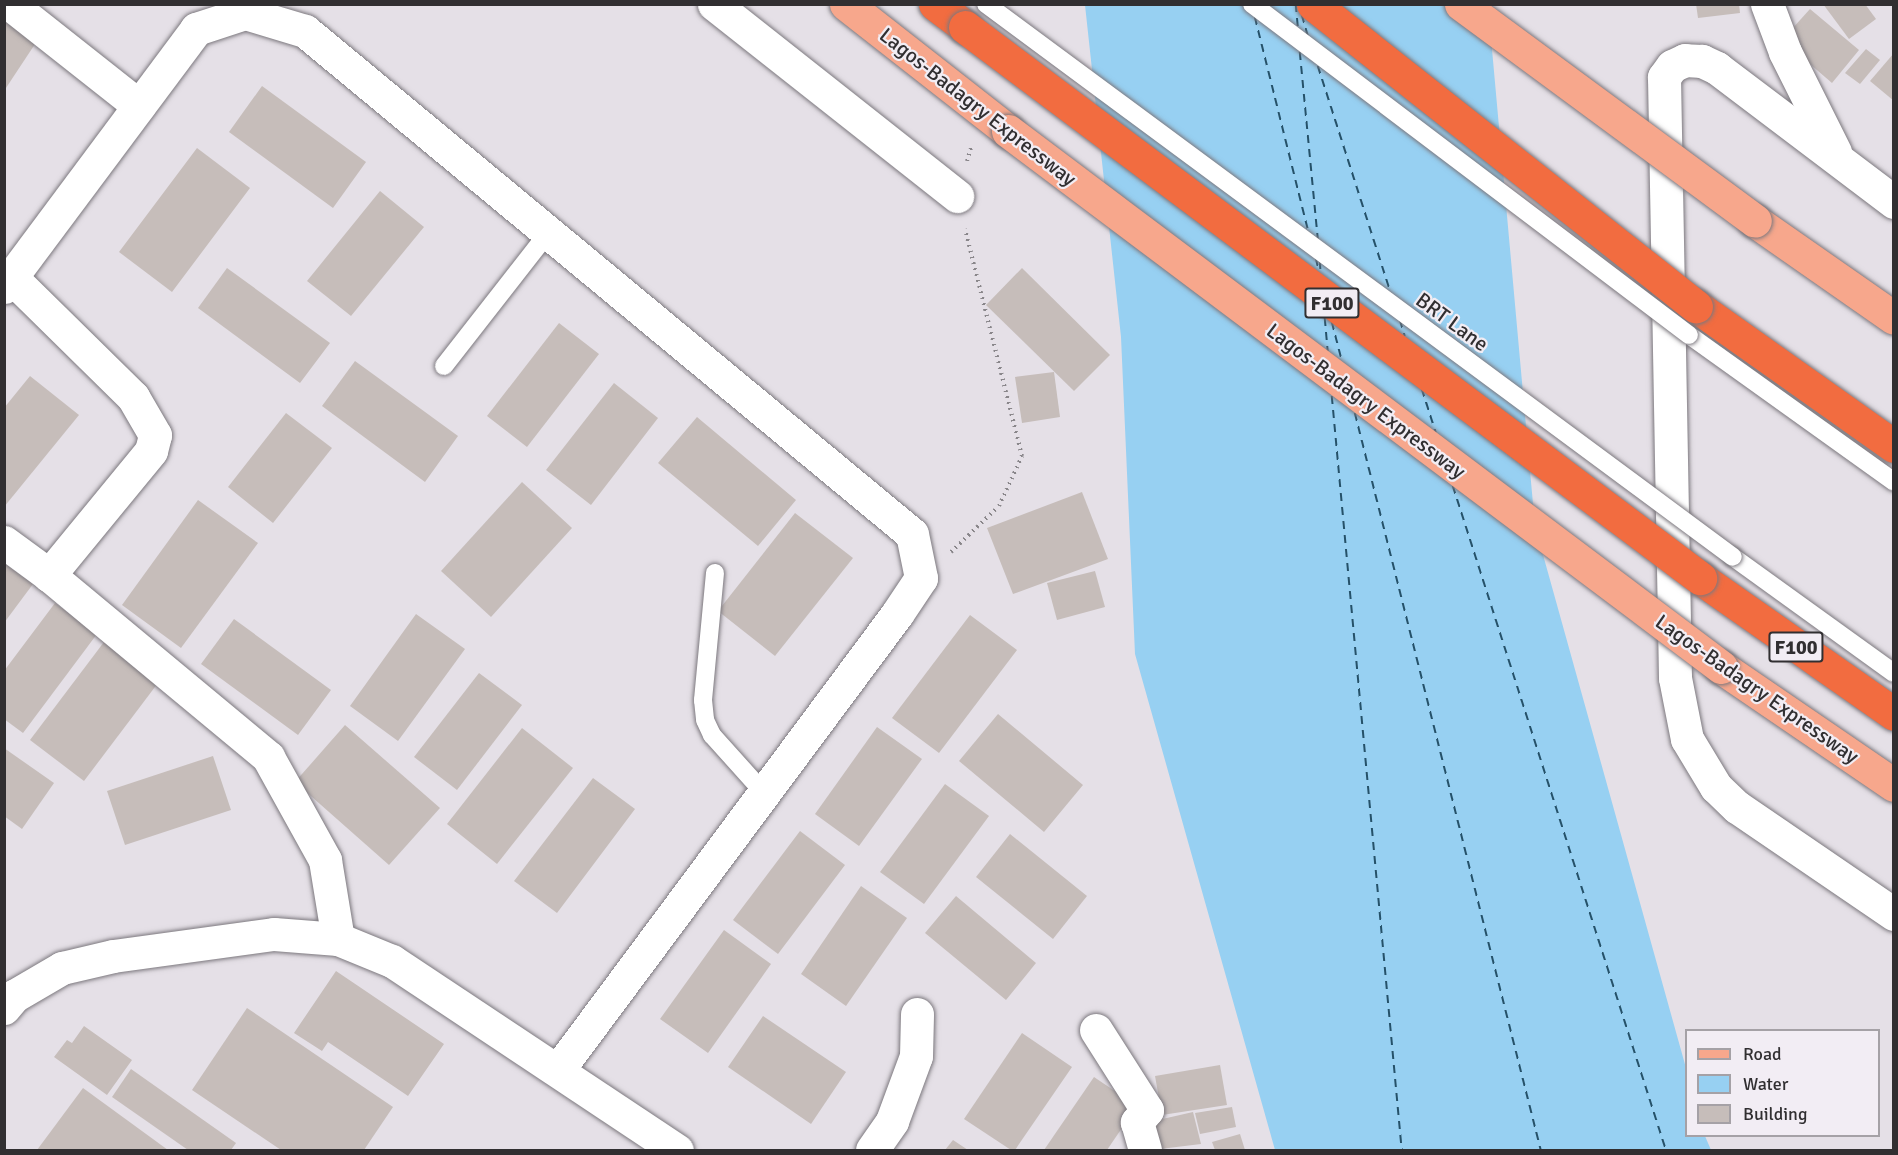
<!DOCTYPE html>
<html>
<head>
<meta charset="utf-8">
<style>
	body { margin:0 }
	#map { position:relative; width:1898px; height:1155px; overflow:hidden; background:#e5e0e7; font-family:Signika,sans-serif }
	div>[style] { position:absolute }
	[style*='--x'] { left:calc(var(--x)*1px); top:calc(var(--y)*1px); width:calc(var(--w)*1px); rotate:calc(var(--a)*1deg) }
	.water>* { inset:0; background:#97d0f2 }
	.ferry>* { height:1.5px; margin-top:-0.75px; transform-origin:0; background:repeating-linear-gradient(90deg,#255169 0 8px,transparent 0 14px) }
	.building>* { inset:0; background:#c6bdba }
	.path>* { height:4px; margin-top:-2px; transform-origin:0; background:repeating-linear-gradient(90deg,#89868a 0 1.5px,transparent 0 6px) }
	.roads { filter:drop-shadow(0 0 2px #7c787e) drop-shadow(0 0 2px #7c787e) }
	.lane>* { height:18px; margin:-9px; padding:0 9px; transform-origin:9px; border-radius:9px; background:#fff }
	.street>* { height:33px; margin:-16.5px; padding:0 16.5px; transform-origin:16.5px; border-radius:16.5px; background:#fff }
	.primary>* { height:33px; margin:-16.5px; padding:0 16.5px; transform-origin:16.5px; border-radius:16.5px; background:#f7a78c }
	.highway>* { height:33px; margin:-16.5px; padding:0 16.5px; transform-origin:16.5px; border-radius:16.5px; background:#f26c40 }
	.bridges { filter:drop-shadow(0 0 2px #7c787e) drop-shadow(0 0 2px #7c787e) }
	.lane-bridge>* { height:18px; margin:-9px; padding:0 9px; transform-origin:9px; border-radius:9px; background:#fff }
	.primary-bridge>* { height:33px; margin:-16.5px; padding:0 16.5px; transform-origin:16.5px; border-radius:16.5px; background:#f7a78c }
	.highway-bridge>* { height:33px; margin:-16.5px; padding:0 16.5px; transform-origin:16.5px; border-radius:16.5px; background:#f26c40 }
	span { translate:-50% -50%; white-space:nowrap; text-align:center; line-height:1.15; -webkit-text-stroke:4.5px #f2edf4; paint-order:stroke }
	.shield-label span { padding:2px 4px; background:#f2edf4; border:2px solid; border-radius:4px; -webkit-text-stroke-width:0 }
	.shield-label { font-size:20px; color:#312f31; font-weight:700 }
	.street-label { font-size:21px; color:#312f31 }
	.frame { position:absolute; inset:0; border:6px solid #312f31; pointer-events:none }
	.legend { position:absolute; left:1685px; top:1029px; width:195px; height:108px; box-sizing:border-box; background:#f2edf4; border:2px solid #a5a1a6; margin:0; padding:8px 10px; list-style:none; font-size:18px; color:#312f31 }
	.legend li { display:flex; align-items:center; gap:12px; height:30px }
	.legend b { width:30px; border:2px solid #a5a1a6 }
</style>
</head>
<body>
<div id="map">
	<div class="water">
		<div style="clip-path:polygon(1085px 5px,1488px 5px,1535px 526px,1686px 1068px,1686px 1136px,1705px 1136px,1711px 1150px,1275px 1150px,1135px 654px,1121px 337px)"></div>
	</div>
	<div class="ferry">
		<div style="--x:1296;--y:4;--w:25;--a:85"></div>
		<div style="--x:1302;--y:15;--w:22;--a:74"></div>
		<div style="--x:1255;--y:17;--w:223;--a:76"></div>
		<div style="--x:1300;--y:52;--w:188;--a:84.5"></div>
		<div style="--x:1318;--y:66;--w:238;--a:72.2"></div>
		<div style="--x:1316;--y:258;--w:13;--a:77"></div>
		<div style="--x:1320;--y:261;--w:13;--a:86"></div>
		<div style="--x:1325;--y:318;--w:34;--a:85"></div>
		<div style="--x:1400;--y:320;--w:17;--a:73"></div>
		<div style="--x:1332;--y:322;--w:40;--a:75.6"></div>
		<div style="--x:1422;--y:389;--w:46;--a:72.3"></div>
		<div style="--x:1332;--y:396;--w:757;--a:84.7"></div>
		<div style="--x:1355;--y:413;--w:760;--a:75.84"></div>
		<div style="--x:1453;--y:486;--w:697;--a:72.21"></div>
	</div>
	<div class="building">
		<div style="clip-path:polygon(1696px 4px,1739px 4px,1740px 13px,1698px 18px)"></div>
		<div style="clip-path:polygon(1823px 4px,1865px 4px,1876px 19px,1849px 39px)"></div>
		<div style="clip-path:polygon(1810px 9px,1859px 50px,1832px 83px,1782px 40px)"></div>
		<div style="clip-path:polygon(4px 16px,39px 38px,4px 91px)"></div>
		<div style="clip-path:polygon(1866px 49px,1880px 60px,1860px 84px,1845px 73px)"></div>
		<div style="clip-path:polygon(1894px 53px,1894px 101px,1870px 81px)"></div>
		<div style="clip-path:polygon(262px 86px,366px 162px,333px 208px,229px 132px)"></div>
		<div style="clip-path:polygon(197px 148px,250px 188px,172px 292px,119px 252px)"></div>
		<div style="clip-path:polygon(380px 191px,424px 227px,351px 316px,307px 281px)"></div>
		<div style="clip-path:polygon(227px 268px,330px 343px,300px 383px,198px 308px)"></div>
		<div style="clip-path:polygon(1022px 268px,1110px 355px,1074px 391px,986px 305px)"></div>
		<div style="clip-path:polygon(559px 323px,599px 354px,527px 447px,487px 416px)"></div>
		<div style="clip-path:polygon(355px 361px,458px 436px,425px 482px,322px 406px)"></div>
		<div style="clip-path:polygon(1054px 372px,1060px 417px,1022px 423px,1015px 377px)"></div>
		<div style="clip-path:polygon(30px 376px,79px 415px,4px 507px,4px 408px)"></div>
		<div style="clip-path:polygon(614px 383px,658px 418px,591px 505px,546px 470px)"></div>
		<div style="clip-path:polygon(286px 413px,332px 448px,273px 523px,228px 487px)"></div>
		<div style="clip-path:polygon(697px 417px,796px 500px,758px 546px,658px 463px)"></div>
		<div style="clip-path:polygon(522px 482px,572px 528px,491px 617px,441px 571px)"></div>
		<div style="clip-path:polygon(1082px 492px,1108px 559px,1013px 594px,987px 528px)"></div>
		<div style="clip-path:polygon(198px 500px,258px 543px,181px 648px,122px 605px)"></div>
		<div style="clip-path:polygon(795px 513px,853px 558px,775px 656px,718px 611px)"></div>
		<div style="clip-path:polygon(4px 563px,33px 584px,4px 623px)"></div>
		<div style="clip-path:polygon(1095px 571px,1105px 607px,1057px 620px,1047px 583px)"></div>
		<div style="clip-path:polygon(55px 603px,97px 634px,23px 733px,4px 719px,4px 671px)"></div>
		<div style="clip-path:polygon(416px 614px,465px 649px,398px 741px,350px 706px)"></div>
		<div style="clip-path:polygon(970px 615px,1017px 650px,939px 753px,892px 718px)"></div>
		<div style="clip-path:polygon(234px 619px,331px 690px,298px 735px,201px 664px)"></div>
		<div style="clip-path:polygon(107px 638px,161px 679px,84px 781px,30px 740px)"></div>
		<div style="clip-path:polygon(479px 673px,522px 705px,457px 790px,414px 757px)"></div>
		<div style="clip-path:polygon(998px 714px,1083px 785px,1044px 832px,959px 761px)"></div>
		<div style="clip-path:polygon(345px 725px,440px 808px,389px 865px,295px 782px)"></div>
		<div style="clip-path:polygon(877px 727px,922px 759px,859px 846px,815px 814px)"></div>
		<div style="clip-path:polygon(522px 728px,573px 768px,497px 864px,447px 824px)"></div>
		<div style="clip-path:polygon(4px 748px,54px 783px,22px 829px,4px 816px)"></div>
		<div style="clip-path:polygon(213px 756px,231px 810px,125px 845px,107px 791px)"></div>
		<div style="clip-path:polygon(593px 778px,635px 809px,557px 913px,514px 881px)"></div>
		<div style="clip-path:polygon(945px 784px,989px 816px,924px 904px,880px 872px)"></div>
		<div style="clip-path:polygon(800px 831px,845px 865px,778px 954px,733px 920px)"></div>
		<div style="clip-path:polygon(1010px 834px,1087px 896px,1053px 939px,976px 877px)"></div>
		<div style="clip-path:polygon(861px 886px,907px 918px,846px 1006px,801px 974px)"></div>
		<div style="clip-path:polygon(956px 896px,1036px 963px,1006px 1000px,925px 933px)"></div>
		<div style="clip-path:polygon(724px 930px,771px 964px,708px 1053px,660px 1019px)"></div>
		<div style="clip-path:polygon(336px 971px,444px 1044px,408px 1096px,328px 1042px,322px 1051px,294px 1033px)"></div>
		<div style="clip-path:polygon(247px 1008px,393px 1107px,364px 1150px,281px 1150px,192px 1090px)"></div>
		<div style="clip-path:polygon(763px 1016px,846px 1072px,811px 1124px,728px 1067px)"></div>
		<div style="clip-path:polygon(84px 1026px,132px 1060px,107px 1095px,54px 1057px,67px 1040px,72px 1043px)"></div>
		<div style="clip-path:polygon(1022px 1033px,1072px 1067px,1015px 1150px,1011px 1150px,964px 1119px)"></div>
		<div style="clip-path:polygon(1220px 1065px,1227px 1105px,1162px 1115px,1155px 1076px)"></div>
		<div style="clip-path:polygon(131px 1069px,236px 1143px,231px 1150px,188px 1150px,112px 1097px)"></div>
		<div style="clip-path:polygon(1094px 1077px,1137px 1106px,1107px 1150px,1044px 1150px)"></div>
		<div style="clip-path:polygon(83px 1088px,168px 1150px,37px 1150px)"></div>
		<div style="clip-path:polygon(1232px 1107px,1236px 1127px,1200px 1134px,1195px 1113px)"></div>
		<div style="clip-path:polygon(1193px 1112px,1201px 1144px,1152px 1150px,1145px 1123px)"></div>
		<div style="clip-path:polygon(1240px 1134px,1245px 1150px,1215px 1150px,1212px 1142px)"></div>
		<div style="clip-path:polygon(953px 1140px,968px 1150px,945px 1150px)"></div>
	</div>
	<div class="path">
		<div style="--x:967;--y:161;--w:17;--a:-73"></div>
		<div style="--x:951;--y:552;--w:66;--a:-43.8"></div>
		<div style="--x:999;--y:506;--w:55;--a:-65.3"></div>
		<div style="--x:1022;--y:456;--w:234;--a:-104.1"></div>
	</div>
	<div class="roads">
		<div class="lane">
			<div style="--x:1689;--y:335;--w:252;--a:35.6"></div>
			<div style="--x:444;--y:366;--w:169;--a:-52"></div>
			<div style="--x:1733;--y:557;--w:198;--a:35.8"></div>
			<div style="--x:715;--y:573;--w:128;--a:95.4"></div>
			<div style="--x:703;--y:700;--w:20;--a:84"></div>
			<div style="--x:705;--y:720;--w:17;--a:65"></div>
			<div style="--x:712;--y:735;--w:78;--a:48.1"></div>
		</div>
		<div class="street">
			<div style="--x:10;--y:4;--w:164;--a:38.3"></div>
			<div style="--x:714;--y:4;--w:310;--a:38.3"></div>
			<div style="--x:1767;--y:4;--w:51;--a:69.4"></div>
			<div style="--x:1785;--y:52;--w:112;--a:63.4"></div>
			<div style="--x:1894;--y:202;--w:222;--a:-142.9"></div>
			<div style="--x:1717;--y:68;--w:17;--a:-155"></div>
			<div style="--x:1702;--y:61;--w:17;--a:-177"></div>
			<div style="--x:1685;--y:60;--w:14;--a:155"></div>
			<div style="--x:1672;--y:66;--w:14;--a:126"></div>
			<div style="--x:1664;--y:77;--w:601;--a:88.95"></div>
			<div style="--x:1675;--y:678;--w:62;--a:78.9"></div>
			<div style="--x:1687;--y:739;--w:56;--a:58.9"></div>
			<div style="--x:1716;--y:787;--w:29;--a:44"></div>
			<div style="--x:1737;--y:807;--w:190;--a:34.3"></div>
			<div style="--x:12;--y:278;--w:170;--a:44.5"></div>
			<div style="--x:133;--y:397;--w:44;--a:59.9"></div>
			<div style="--x:155;--y:435;--w:16;--a:104"></div>
			<div style="--x:151;--y:451;--w:161;--a:129.4"></div>
			<div style="--x:49;--y:575;--w:285;--a:39.7"></div>
			<div style="--x:268;--y:757;--w:118;--a:61"></div>
			<div style="--x:325;--y:860;--w:80;--a:80.7"></div>
			<div style="--x:4;--y:287;--w:322;--a:-53.3"></div>
			<div style="--x:196;--y:29;--w:52;--a:-18.1"></div>
			<div style="--x:245;--y:13;--w:63;--a:16.7"></div>
			<div style="--x:305;--y:31;--w:788;--a:39.65"></div>
			<div style="--x:912;--y:534;--w:45;--a:78.4"></div>
			<div style="--x:921;--y:578;--w:43;--a:123.7"></div>
			<div style="--x:897;--y:614;--w:568;--a:126.63"></div>
			<div style="--x:4;--y:542;--w:56;--a:36.3"></div>
			<div style="--x:4;--y:1008;--w:16;--a:-50"></div>
			<div style="--x:14;--y:996;--w:56;--a:-30.3"></div>
			<div style="--x:62;--y:968;--w:52;--a:-13.2"></div>
			<div style="--x:113;--y:956;--w:162;--a:-7.8"></div>
			<div style="--x:274;--y:934;--w:64;--a:4.5"></div>
			<div style="--x:338;--y:939;--w:58;--a:22.2"></div>
			<div style="--x:392;--y:961;--w:342;--a:33.6"></div>
			<div style="--x:1096;--y:1030;--w:95;--a:57.5"></div>
			<div style="--x:1147;--y:1110;--w:16;--a:130"></div>
			<div style="--x:1137;--y:1122;--w:29;--a:74"></div>
			<div style="--x:872;--y:1150;--w:35;--a:-55"></div>
			<div style="--x:892;--y:1121;--w:69;--a:-69.7"></div>
			<div style="--x:916;--y:1056;--w:42;--a:-88.6"></div>
		</div>
		<div class="primary">
			<div style="--x:846;--y:4;--w:206;--a:38.1"></div>
			<div style="--x:1755;--y:221;--w:169;--a:34.9"></div>
			<div style="--x:1721;--y:667;--w:209;--a:34.3"></div>
		</div>
		<div class="highway">
			<div style="--x:935;--y:4;--w:38;--a:37"></div>
			<div style="--x:1696;--y:306;--w:242;--a:35.3"></div>
			<div style="--x:1700;--y:578;--w:237;--a:35"></div>
		</div>
	</div>
	<div class="bridges">
		<div class="lane-bridge">
			<div style="--x:986;--y:4;--w:929;--a:36.51"></div>
			<div style="--x:1252;--y:4;--w:548;--a:37.14"></div>
		</div>
		<div class="primary-bridge">
			<div style="--x:1461;--y:4;--w:365;--a:36.4"></div>
			<div style="--x:1008;--y:131;--w:892;--a:36.93"></div>
		</div>
		<div class="highway-bridge">
			<div style="--x:1313;--y:4;--w:488;--a:38.3"></div>
			<div style="--x:965;--y:27;--w:919;--a:36.86"></div>
		</div>
	</div>
	<div class="shield-label">
		<span style="left:1332px;top:303px">F100</span>
		<span style="left:1796px;top:647px">F100</span>
	</div>
	<div class="street-label">
		<span style="left:978px;top:107px;rotate:38deg">Lagos-Badagry Expressway</span>
		<span style="left:1452px;top:322px;rotate:36deg">BRT Lane</span>
		<span style="left:1366px;top:401px;rotate:37deg">Lagos-Badagry Expressway</span>
		<span style="left:1757px;top:689px;rotate:35deg">Lagos-Badagry Expressway</span>
	</div>
	<div class="frame"></div>
	<ul class="legend">
	<li><b style="height:8px;background:#f7a78c"></b>Road</li>
	<li><b style="height:16px;background:#97d0f2"></b>Water</li>
	<li><b style="height:16px;background:#c6bdba"></b>Building</li>
	</ul>
</div>
</body>
</html>
